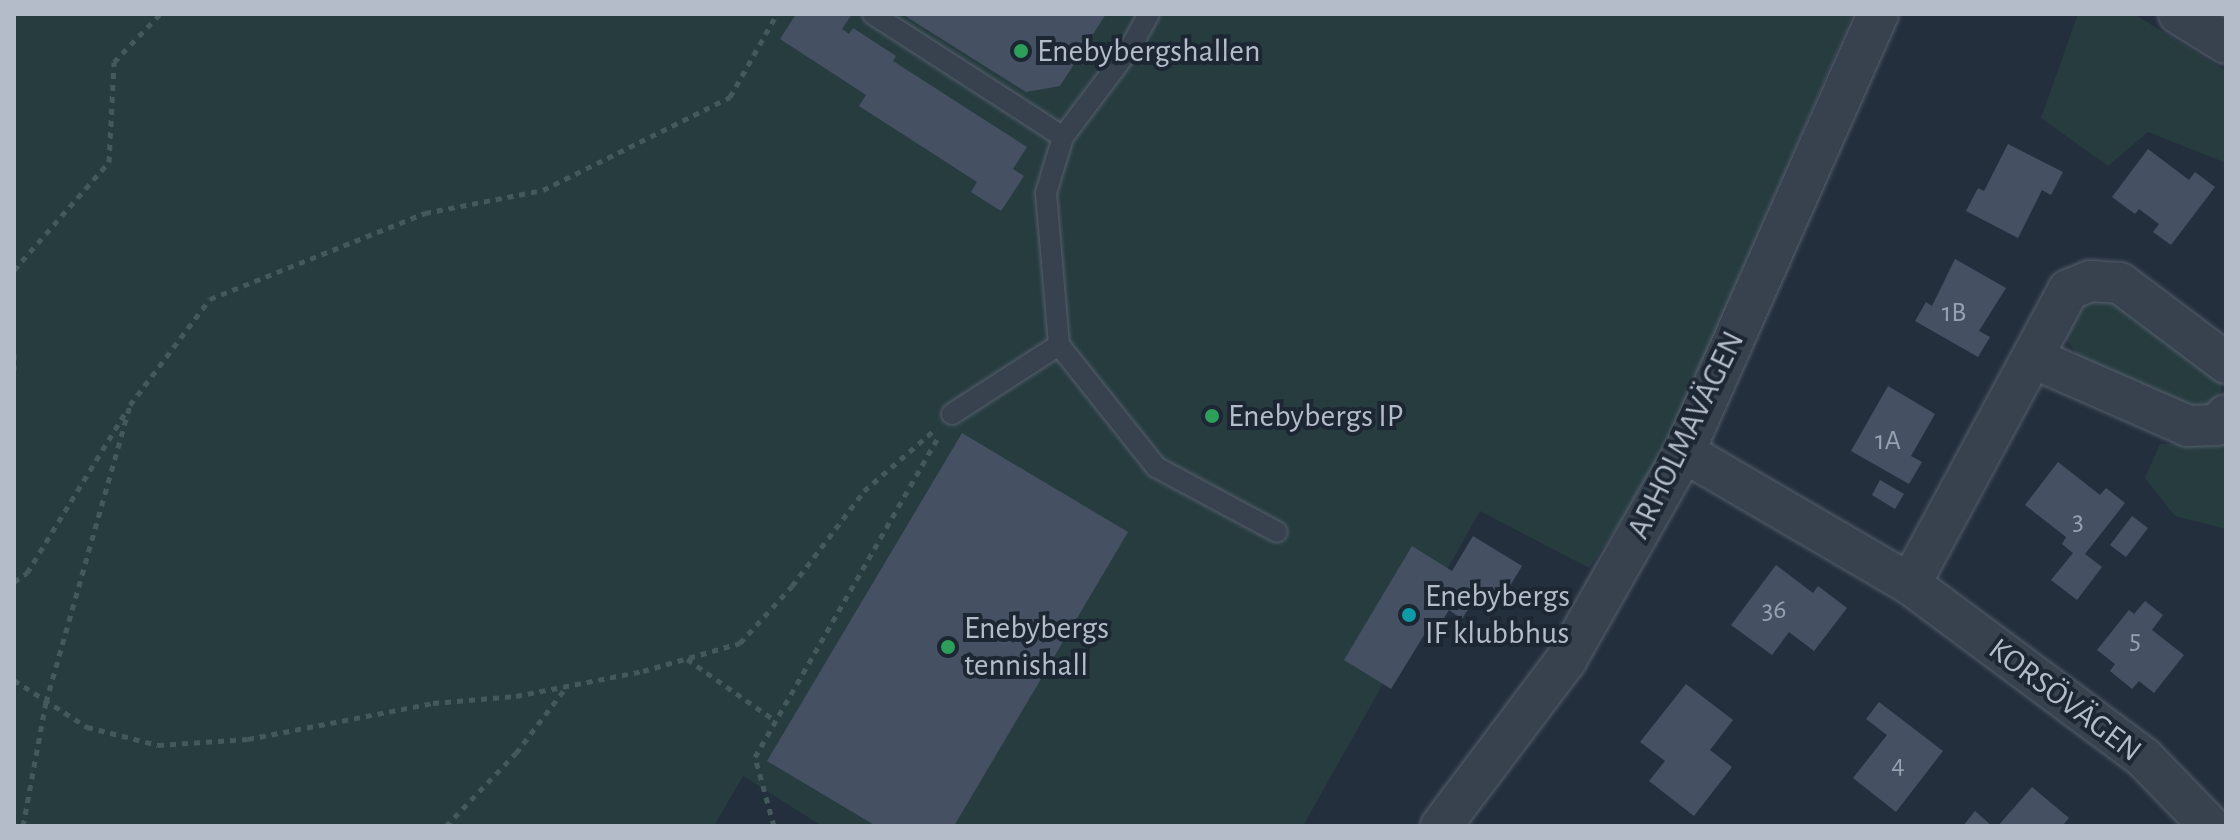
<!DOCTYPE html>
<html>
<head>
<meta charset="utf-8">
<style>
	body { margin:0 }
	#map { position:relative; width:2240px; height:840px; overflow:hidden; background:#242f3e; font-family:"Alegreya Sans",sans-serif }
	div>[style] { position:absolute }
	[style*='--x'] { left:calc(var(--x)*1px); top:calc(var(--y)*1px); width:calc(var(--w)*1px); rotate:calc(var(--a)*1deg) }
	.green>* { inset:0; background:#263c3f }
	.building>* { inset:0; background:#455162 }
	.path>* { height:5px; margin-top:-2.5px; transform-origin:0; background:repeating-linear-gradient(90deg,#44595c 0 6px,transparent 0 12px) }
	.roads { filter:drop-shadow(0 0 2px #565f6c) drop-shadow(0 0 2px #565f6c) }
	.lane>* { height:20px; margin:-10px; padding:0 10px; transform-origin:10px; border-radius:10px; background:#38414e }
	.street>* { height:40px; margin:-20px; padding:0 20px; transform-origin:20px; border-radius:20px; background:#38414e }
	.dots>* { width:22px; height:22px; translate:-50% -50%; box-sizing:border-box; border:4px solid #1d2633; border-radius:50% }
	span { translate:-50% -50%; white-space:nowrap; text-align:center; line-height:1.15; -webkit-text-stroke:8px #1d2633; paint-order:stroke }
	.number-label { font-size:28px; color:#98a1af }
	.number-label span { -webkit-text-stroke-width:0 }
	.poi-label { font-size:32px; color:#b4bcc9 }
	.left { translate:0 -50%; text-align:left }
	.street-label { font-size:32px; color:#b4bcc9 }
	.frame { position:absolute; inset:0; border:16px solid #b4bcc9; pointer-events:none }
</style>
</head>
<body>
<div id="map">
	<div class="green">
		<div style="clip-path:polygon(14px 14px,1853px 14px,1658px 466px,1589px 568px,1480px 511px,1303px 826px,822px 826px,743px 776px,714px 826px,14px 826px)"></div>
		<div style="clip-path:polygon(2078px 14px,2134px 14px,2226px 71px,2226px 163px,2148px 132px,2108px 166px,2041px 118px)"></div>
		<div style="clip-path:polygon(2088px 297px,2110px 300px,2222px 376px,2221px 391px,2213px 403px,2206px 408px,2188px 408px,2084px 364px,2066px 339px,2068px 322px)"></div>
		<div style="clip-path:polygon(2160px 444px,2226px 444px,2226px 529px,2175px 516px,2145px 478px)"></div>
	</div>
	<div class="building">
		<div style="clip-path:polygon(796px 14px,852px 14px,842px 29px,849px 34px,853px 28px,896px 56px,893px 61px,1027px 147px,1013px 169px,1024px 176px,1001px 211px,971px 192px,977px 182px,859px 106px,866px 95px,780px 39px)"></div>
		<div style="clip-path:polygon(902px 14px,1106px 14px,1060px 86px,1026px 92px)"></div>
		<div style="clip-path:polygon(2008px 144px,2063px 172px,2051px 195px,2042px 190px,2018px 238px,1966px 211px,1978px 188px,1984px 191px)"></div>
		<div style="clip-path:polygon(2148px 149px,2189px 180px,2195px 172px,2215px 187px,2171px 245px,2153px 232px,2159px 224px,2139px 209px,2135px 214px,2112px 197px)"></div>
		<div style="clip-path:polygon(1955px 259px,2006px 288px,1979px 331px,1990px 337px,1978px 357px,1915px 321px,1926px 302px,1932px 306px)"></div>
		<div style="clip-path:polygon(1888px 386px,1935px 414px,1911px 456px,1922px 462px,1909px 484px,1851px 451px)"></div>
		<div style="clip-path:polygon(962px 433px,1128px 532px,954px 826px,876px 826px,767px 761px)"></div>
		<div style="clip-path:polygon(2058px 462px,2100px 495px,2106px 488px,2125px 503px,2085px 554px,2102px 567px,2077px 600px,2051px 580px,2073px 553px,2062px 544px,2066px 537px,2025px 505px)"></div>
		<div style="clip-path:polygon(1880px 480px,1904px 494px,1895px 509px,1872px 495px)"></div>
		<div style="clip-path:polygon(2132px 516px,2148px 528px,2126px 557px,2110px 545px)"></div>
		<div style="clip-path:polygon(1473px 536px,1522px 566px,1499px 604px,1479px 592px,1462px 619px,1449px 610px,1436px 631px,1429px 627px,1391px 689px,1344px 660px,1412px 546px,1452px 571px)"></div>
		<div style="clip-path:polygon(1776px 565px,1813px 593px,1818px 586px,1847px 608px,1814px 651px,1789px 632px,1772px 655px,1731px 625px)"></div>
		<div style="clip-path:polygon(2145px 601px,2163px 615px,2152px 630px,2184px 655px,2154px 693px,2139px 681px,2132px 689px,2110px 671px,2115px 664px,2097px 650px,2129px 610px,2134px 614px)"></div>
		<div style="clip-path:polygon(1686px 684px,1733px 720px,1710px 750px,1732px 767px,1694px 816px,1649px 781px,1665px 761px,1640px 742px)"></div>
		<div style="clip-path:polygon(1879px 702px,1943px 751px,1896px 812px,1853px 778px,1887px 735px,1866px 719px)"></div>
		<div style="clip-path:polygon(2032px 787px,2069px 818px,2062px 826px,1998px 826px)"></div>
		<div style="clip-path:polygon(1975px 811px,1992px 826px,1963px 826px)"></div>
	</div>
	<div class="path">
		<div style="--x:14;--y:270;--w:144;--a:-48.7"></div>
		<div style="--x:109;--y:162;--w:100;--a:-87.1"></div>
		<div style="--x:114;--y:62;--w:66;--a:-46.2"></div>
		<div style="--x:14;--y:353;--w:17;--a:90"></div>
		<div style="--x:14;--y:582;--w:16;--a:-35"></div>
		<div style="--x:27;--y:573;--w:188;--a:-58.5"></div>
		<div style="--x:687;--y:659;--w:108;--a:34.9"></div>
		<div style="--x:14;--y:680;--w:87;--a:32.8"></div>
		<div style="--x:87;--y:727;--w:73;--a:14.2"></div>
		<div style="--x:158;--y:745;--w:90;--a:-3.8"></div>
		<div style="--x:248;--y:739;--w:188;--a:-11"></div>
		<div style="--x:433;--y:703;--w:83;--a:-4.8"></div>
		<div style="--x:516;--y:696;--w:129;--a:-11.1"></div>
		<div style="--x:643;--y:671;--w:101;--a:-16.1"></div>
		<div style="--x:740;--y:643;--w:77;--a:-47.6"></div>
		<div style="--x:792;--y:586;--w:119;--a:-52.8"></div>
		<div style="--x:864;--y:491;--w:91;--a:-41"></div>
		<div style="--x:23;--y:826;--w:126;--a:-79.5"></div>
		<div style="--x:46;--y:702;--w:309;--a:-74.2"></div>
		<div style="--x:130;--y:405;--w:133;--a:-53"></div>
		<div style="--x:210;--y:299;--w:232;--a:-21.8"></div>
		<div style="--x:425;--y:213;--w:120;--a:-11"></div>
		<div style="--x:543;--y:190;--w:209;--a:-26.4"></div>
		<div style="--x:730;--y:97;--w:95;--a:-60.5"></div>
		<div style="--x:446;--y:826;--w:101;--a:-46.2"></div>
		<div style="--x:516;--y:753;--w:84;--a:-52.7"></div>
		<div style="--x:774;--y:826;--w:72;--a:-105.4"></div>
		<div style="--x:755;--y:757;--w:370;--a:-60.2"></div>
	</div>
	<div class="roads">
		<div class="lane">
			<div style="--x:873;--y:14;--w:226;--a:32.9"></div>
			<div style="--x:1149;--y:14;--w:39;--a:119"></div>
			<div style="--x:1130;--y:48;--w:111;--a:127"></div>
			<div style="--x:1063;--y:137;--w:59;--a:106.9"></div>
			<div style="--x:1046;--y:193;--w:153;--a:85.1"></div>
			<div style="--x:1059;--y:345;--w:156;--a:51.5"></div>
			<div style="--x:1156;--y:467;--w:137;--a:28.2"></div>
			<div style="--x:952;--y:414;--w:127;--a:-32.8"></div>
		</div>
		<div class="street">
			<div style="--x:2179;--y:14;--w:55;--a:31.7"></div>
			<div style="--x:2033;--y:358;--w:169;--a:23.7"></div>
			<div style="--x:2188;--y:426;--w:29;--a:-2"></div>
			<div style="--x:2217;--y:425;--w:13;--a:-48"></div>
			<div style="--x:1684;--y:452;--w:262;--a:30.3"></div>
			<div style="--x:1910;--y:584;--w:292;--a:36.6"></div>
			<div style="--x:2144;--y:758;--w:95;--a:45.9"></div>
			<div style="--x:1910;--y:584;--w:334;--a:-61.7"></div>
			<div style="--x:2068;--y:290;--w:24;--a:-22"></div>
			<div style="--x:2090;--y:281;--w:30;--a:4"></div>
			<div style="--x:2120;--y:283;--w:133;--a:37"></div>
			<div style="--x:1441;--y:826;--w:208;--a:-53"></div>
			<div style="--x:1566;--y:660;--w:239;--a:-60.4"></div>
			<div style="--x:1684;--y:452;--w:479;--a:-66.1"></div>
		</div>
	</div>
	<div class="dots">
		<div style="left:1021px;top:51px;background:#2e9e5b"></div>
		<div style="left:1212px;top:416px;background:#2e9e5b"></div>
		<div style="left:1409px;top:615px;background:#0f9aa8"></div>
		<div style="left:948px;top:647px;background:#2e9e5b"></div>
	</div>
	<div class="number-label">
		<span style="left:1954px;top:313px">1B</span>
		<span style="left:1888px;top:441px">1A</span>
		<span style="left:2078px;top:521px">3</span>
		<span style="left:1774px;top:610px">36</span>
		<span style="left:2135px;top:640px">5</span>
		<span style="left:1898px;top:765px">4</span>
	</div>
	<div class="poi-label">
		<span class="left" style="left:1037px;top:51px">Enebybergshallen</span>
		<span class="left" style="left:1228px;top:416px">Enebybergs IP</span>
		<span class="left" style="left:1425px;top:615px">Enebybergs<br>IF klubbhus</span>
		<span class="left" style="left:964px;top:647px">Enebybergs<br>tennishall</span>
	</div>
	<div class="street-label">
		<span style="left:1686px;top:435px;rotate:-64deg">ARHOLMAVÄGEN</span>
		<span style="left:2065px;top:700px;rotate:37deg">KORSÖVÄGEN</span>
	</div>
	<div class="frame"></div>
</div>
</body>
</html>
